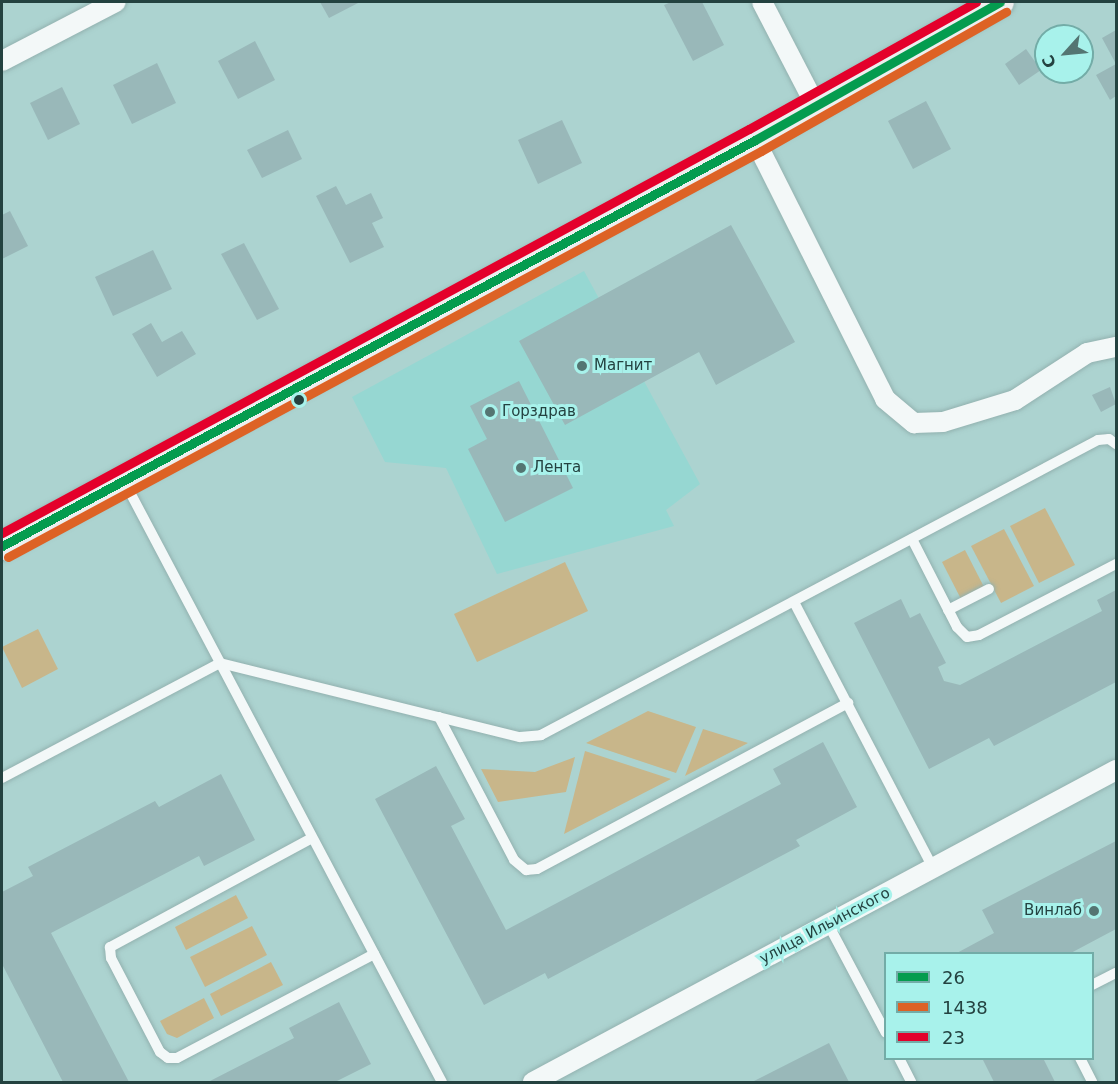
<!DOCTYPE html>
<html>
<head>
<meta charset="utf-8">
<style>
	body { margin:0 }
	#map { position:relative; width:1118px; height:1084px; overflow:hidden; background:#acd3d0; font-family:"DejaVu Sans",sans-serif }
	div>[style] { position:absolute }
	[style*='--x'] { left:calc(var(--x)*1px); top:calc(var(--y)*1px); width:calc(var(--w)*1px); rotate:calc(var(--a)*1deg) }
	.built>* { inset:0; background:#96d7d2 }
	.green>* { inset:0; background:#c8b68a }
	.building>* { inset:0; background:#99b8b9 }
	.roads { filter:drop-shadow(0 0 2px #92b1af) drop-shadow(0 0 2px #92b1af) }
	.lane>* { height:10px; margin:-5px; padding:0 5px; transform-origin:5px; border-radius:5px; background:#f3f8f8 }
	.street>* { height:20px; margin:-10px; padding:0 10px; transform-origin:10px; border-radius:10px; background:#f3f8f8 }
	.secondary>* { height:28px; margin:-14px; padding:0 14px; transform-origin:14px; border-radius:14px; background:#edefef }
	.bus-1>* { height:9px; margin:-4.5px; padding:0 4.5px; transform-origin:4.5px; border-radius:4.5px; background:#049c4f }
	.bus-2>* { height:9px; margin:-4.5px; padding:0 4.5px; transform-origin:4.5px; border-radius:4.5px; background:#dd6225 }
	.bus-3>* { height:9px; margin:-4.5px; padding:0 4.5px; transform-origin:4.5px; border-radius:4.5px; background:#e4002b }
	.dots>* { width:16px; height:16px; translate:-50% -50%; box-sizing:border-box; border:3px solid #a8f2eb; border-radius:50% }
	span { translate:-50% -50%; white-space:nowrap; text-align:center; line-height:1.15; -webkit-text-stroke:6px #a8f2eb; paint-order:stroke }
	.poi-label { font-size:15px; color:#244240 }
	.left { translate:0 -50%; text-align:left }
	.right { translate:-100% -50%; text-align:right }
	.street-label { font-size:15px; color:#244240 }
	.frame { position:absolute; inset:0; border:3px solid #244240; pointer-events:none }
	.legend { position:absolute; left:884px; top:952px; width:210px; height:108px; box-sizing:border-box; background:#a8f2eb; border:2px solid #73aca7; margin:0; padding:8px 10px; list-style:none; font-size:18px; color:#244240 }
	.legend li { display:flex; align-items:center; gap:12px; height:30px }
	.legend b { width:30px; border:2px solid #73aca7 }
	.north { position:absolute; left:1034px; top:24px; width:60px; height:60px; box-sizing:border-box; background:#a8f2eb; border:2px solid #73aca7; border-radius:50%; rotate:243deg; font-size:16px; font-weight:700; line-height:24px; text-align:center; color:#244240 }
	.north::after { content:''; display:block; margin:auto; width:21px; height:27px; background:#547572; clip-path:polygon(50% 0,100% 100%,50% 72%,0 100%) }
</style>
</head>
<body>
<div id="map">
	<div class="built">
		<div style="clip-path:polygon(584px 271px,700px 484px,666px 510px,674px 526px,497px 574px,446px 468px,385px 462px,352px 397px)"></div>
	</div>
	<div class="green">
		<div style="clip-path:polygon(1045px 508px,1075px 565px,1039px 583px,1010px 526px)"></div>
		<div style="clip-path:polygon(1004px 529px,1034px 586px,1001px 603px,971px 546px)"></div>
		<div style="clip-path:polygon(965px 550px,984px 587px,961px 599px,942px 562px)"></div>
		<div style="clip-path:polygon(565px 562px,588px 611px,477px 662px,454px 614px)"></div>
		<div style="clip-path:polygon(38px 629px,58px 669px,22px 688px,2px 647px)"></div>
		<div style="clip-path:polygon(648px 711px,696px 727px,676px 773px,586px 743px)"></div>
		<div style="clip-path:polygon(703px 729px,748px 743px,685px 776px)"></div>
		<div style="clip-path:polygon(585px 751px,671px 779px,564px 834px)"></div>
		<div style="clip-path:polygon(575px 757px,566px 792px,498px 802px,481px 769px,535px 772px)"></div>
		<div style="clip-path:polygon(236px 895px,248px 918px,186px 950px,175px 927px)"></div>
		<div style="clip-path:polygon(252px 926px,267px 955px,205px 987px,190px 957px)"></div>
		<div style="clip-path:polygon(271px 962px,283px 985px,221px 1016px,210px 994px)"></div>
		<div style="clip-path:polygon(204px 998px,214px 1018px,177px 1038px,167px 1034px,160px 1021px)"></div>
	</div>
	<div class="building">
		<div style="clip-path:polygon(320px 2px,360px 2px,329px 18px)"></div>
		<div style="clip-path:polygon(671px 2px,702px 2px,724px 45px,693px 61px,664px 5px)"></div>
		<div style="clip-path:polygon(1116px 30px,1116px 96px,1110px 100px,1096px 75px,1116px 64px,1102px 38px)"></div>
		<div style="clip-path:polygon(255px 41px,275px 80px,238px 99px,218px 61px)"></div>
		<div style="clip-path:polygon(1026px 49px,1041px 70px,1019px 85px,1005px 64px)"></div>
		<div style="clip-path:polygon(157px 63px,176px 103px,132px 124px,113px 85px)"></div>
		<div style="clip-path:polygon(62px 87px,80px 124px,48px 140px,30px 103px)"></div>
		<div style="clip-path:polygon(926px 101px,951px 149px,913px 169px,888px 121px)"></div>
		<div style="clip-path:polygon(562px 120px,582px 163px,538px 184px,518px 140px)"></div>
		<div style="clip-path:polygon(288px 130px,302px 159px,262px 178px,247px 150px)"></div>
		<div style="clip-path:polygon(336px 186px,346px 205px,371px 193px,383px 218px,372px 223px,384px 247px,350px 263px,316px 196px)"></div>
		<div style="clip-path:polygon(10px 211px,28px 246px,2px 259px,2px 215px)"></div>
		<div style="clip-path:polygon(731px 225px,795px 342px,716px 385px,699px 352px,565px 425px,519px 341px)"></div>
		<div style="clip-path:polygon(244px 243px,279px 309px,257px 320px,221px 254px)"></div>
		<div style="clip-path:polygon(153px 250px,172px 289px,113px 316px,95px 277px)"></div>
		<div style="clip-path:polygon(151px 323px,162px 342px,182px 331px,196px 354px,157px 377px,132px 334px)"></div>
		<div style="clip-path:polygon(519px 381px,573px 488px,505px 522px,468px 449px,487px 439px,470px 406px)"></div>
		<div style="clip-path:polygon(1110px 387px,1116px 404px,1101px 412px,1092px 395px)"></div>
		<div style="clip-path:polygon(1116px 590px,1116px 682px,994px 746px,989px 738px,929px 769px,854px 623px,901px 599px,910px 618px,920px 613px,946px 663px,938px 667px,944px 681px,960px 685px,1102px 611px,1097px 600px)"></div>
		<div style="clip-path:polygon(823px 742px,857px 807px,796px 840px,800px 846px,548px 979px,545px 973px,484px 1005px,375px 799px,436px 766px,465px 819px,451px 826px,506px 930px,781px 784px,773px 769px)"></div>
		<div style="clip-path:polygon(221px 774px,255px 840px,204px 866px,199px 856px,51px 933px,129px 1082px,63px 1082px,2px 964px,2px 892px,33px 876px,28px 867px,155px 801px,159px 807px)"></div>
		<div style="clip-path:polygon(1116px 841px,1116px 929px,1069px 954px,955px 954px,994px 933px,982px 910px)"></div>
		<div style="clip-path:polygon(339px 1002px,371px 1064px,335px 1082px,208px 1082px,294px 1038px,289px 1028px)"></div>
		<div style="clip-path:polygon(829px 1043px,849px 1082px,752px 1082px)"></div>
		<div style="clip-path:polygon(982px 1058px,1043px 1058px,1055px 1082px,994px 1082px)"></div>
	</div>
	<div class="roads">
		<div class="lane">
			<div style="--x:124;--y:481;--w:680;--a:62.12"></div>
			<div style="--x:912;--y:539;--w:99;--a:62.9"></div>
			<div style="--x:957;--y:627;--w:14;--a:45"></div>
			<div style="--x:967;--y:637;--w:12;--a:-9"></div>
			<div style="--x:979;--y:635;--w:154;--a:-27.4"></div>
			<div style="--x:794;--y:602;--w:300;--a:62.4"></div>
			<div style="--x:948;--y:610;--w:46;--a:-27.1"></div>
			<div style="--x:439;--y:717;--w:161;--a:62.3"></div>
			<div style="--x:514;--y:860;--w:16;--a:40"></div>
			<div style="--x:526;--y:870;--w:11;--a:-5"></div>
			<div style="--x:537;--y:869;--w:353;--a:-28.1"></div>
			<div style="--x:2;--y:778;--w:246;--a:-27.8"></div>
			<div style="--x:220;--y:663;--w:309;--a:13.9"></div>
			<div style="--x:520;--y:737;--w:21;--a:-5"></div>
			<div style="--x:541;--y:735;--w:630;--a:-27.91"></div>
			<div style="--x:1098;--y:440;--w:11;--a:-5"></div>
			<div style="--x:1109;--y:439;--w:9;--a:36"></div>
			<div style="--x:312;--y:838;--w:230;--a:151.6"></div>
			<div style="--x:110;--y:947;--w:11;--a:85"></div>
			<div style="--x:111;--y:958;--w:106;--a:62.5"></div>
			<div style="--x:160;--y:1052;--w:10;--a:37"></div>
			<div style="--x:168;--y:1058;--w:9;--a:0"></div>
			<div style="--x:177;--y:1058;--w:223;--a:-27.8"></div>
			<div style="--x:828;--y:924;--w:123;--a:62"></div>
			<div style="--x:1092;--y:985;--w:27;--a:-27"></div>
			<div style="--x:899;--y:1058;--w:27;--a:63"></div>
			<div style="--x:1080;--y:1058;--w:27;--a:63"></div>
		</div>
		<div class="street">
			<div style="--x:762;--y:2;--w:117;--a:62.6"></div>
			<div style="--x:2;--y:61;--w:128;--a:-27.4"></div>
			<div style="--x:755;--y:140;--w:290;--a:63.3"></div>
			<div style="--x:885;--y:399;--w:38;--a:40"></div>
			<div style="--x:914;--y:423;--w:29;--a:-2"></div>
			<div style="--x:943;--y:422;--w:75;--a:-17"></div>
			<div style="--x:1015;--y:400;--w:86;--a:-33.1"></div>
			<div style="--x:1087;--y:353;--w:30;--a:-12"></div>
			<div style="--x:533;--y:1082;--w:661;--a:-28.15"></div>
		</div>
		<div class="secondary">
			<div style="--x:2;--y:546;--w:855;--a:-28.33"></div>
			<div style="--x:755;--y:140;--w:281;--a:-29.4"></div>
		</div>
	</div>
	<div class="bus-1">
		<div style="--x:2;--y:546;--w:855;--a:-28.33"></div>
		<div style="--x:755;--y:140;--w:281;--a:-29.4"></div>
	</div>
	<div class="bus-2">
		<div style="--x:8;--y:557;--w:855;--a:-28.33"></div>
		<div style="--x:761;--y:151;--w:282;--a:-29.6"></div>
	</div>
	<div class="bus-3">
		<div style="--x:2;--y:533;--w:849;--a:-28.41"></div>
		<div style="--x:749;--y:129;--w:260;--a:-29.2"></div>
	</div>
	<div class="dots">
		<div style="left:582px;top:366px;background:#547572"></div>
		<div style="left:299px;top:400px;background:#244240"></div>
		<div style="left:490px;top:412px;background:#547572"></div>
		<div style="left:521px;top:468px;background:#547572"></div>
		<div style="left:1094px;top:911px;background:#547572"></div>
	</div>
	<div class="poi-label">
		<span class="left" style="left:594px;top:366px">Магнит</span>
		<span class="left" style="left:502px;top:412px">Горздрав</span>
		<span class="left" style="left:533px;top:468px">Лента</span>
		<span class="right" style="left:1082px;top:911px">Винлаб</span>
	</div>
	<div class="street-label">
		<span style="left:825px;top:926px;rotate:-28deg">улица Ильинского</span>
	</div>
	<div class="frame"></div>
	<ul class="legend">
	<li><b style="height:8px;background:#049c4f"></b>26</li>
	<li><b style="height:8px;background:#dd6225"></b>1438</li>
	<li><b style="height:8px;background:#e4002b"></b>23</li>
	</ul>
	<div class="north">С</div>
</div>
</body>
</html>
